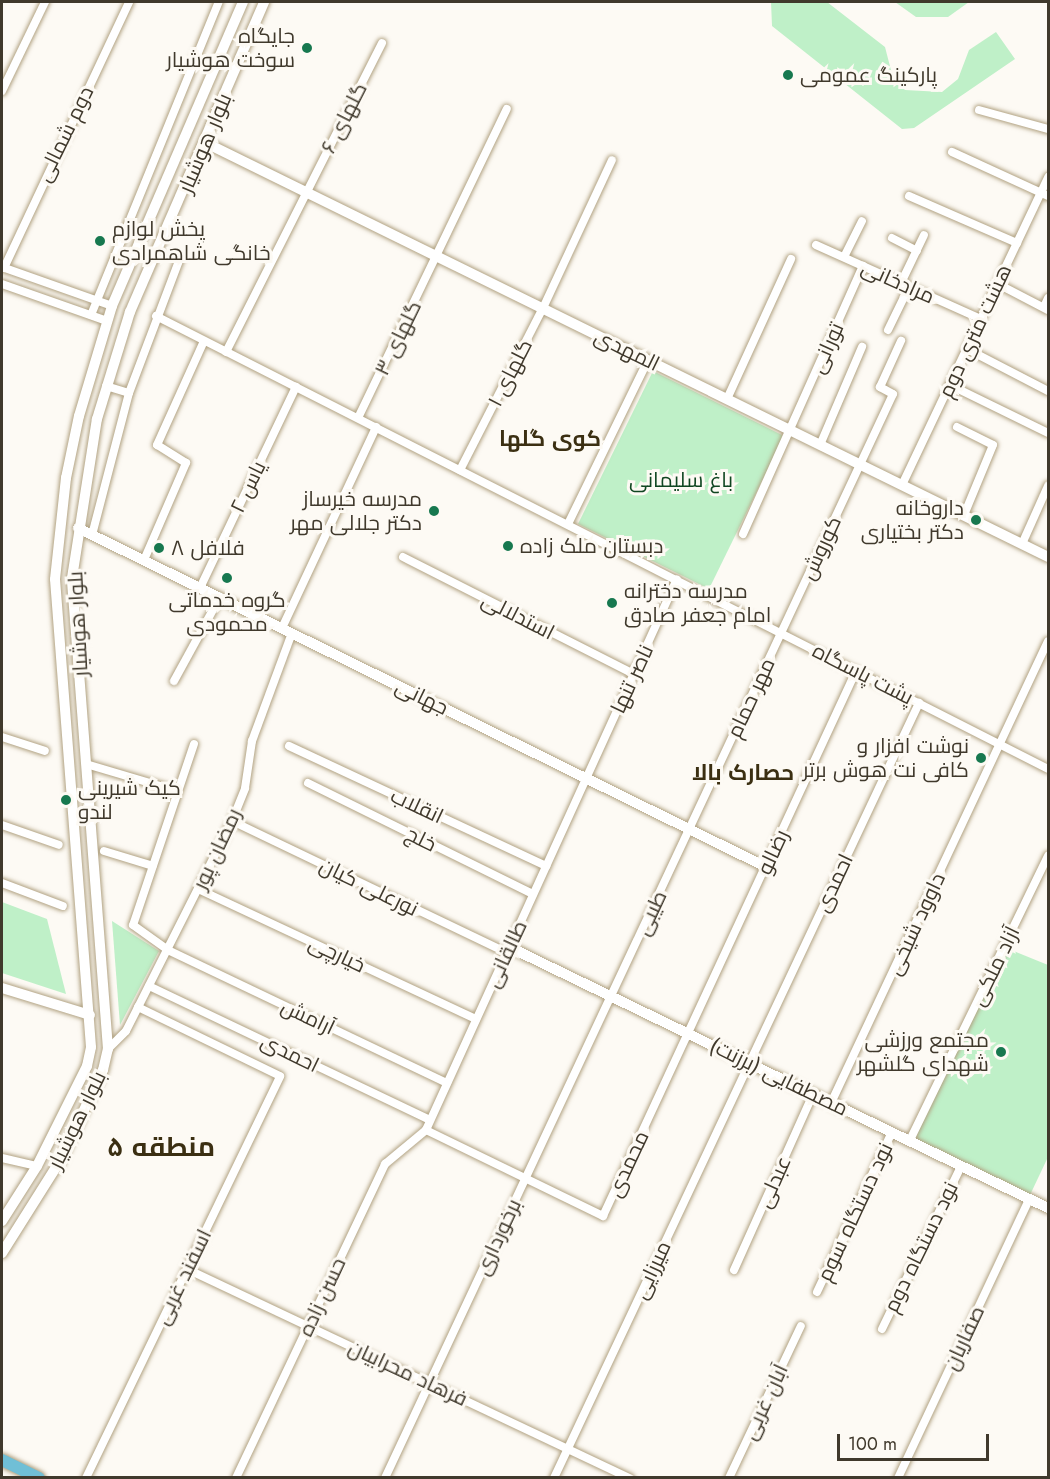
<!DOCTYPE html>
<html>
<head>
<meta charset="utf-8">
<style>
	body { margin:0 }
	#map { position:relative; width:1050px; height:1479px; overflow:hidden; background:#fdfaf4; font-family:Jost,Cairo,sans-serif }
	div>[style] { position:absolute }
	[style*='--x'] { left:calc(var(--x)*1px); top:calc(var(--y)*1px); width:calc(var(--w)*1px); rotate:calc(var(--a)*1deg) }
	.green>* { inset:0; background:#bff0c8 }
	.roads { filter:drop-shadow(0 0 2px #b1a282) drop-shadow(0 0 2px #b1a282) }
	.street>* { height:8px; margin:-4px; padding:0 4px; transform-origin:4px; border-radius:4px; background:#fff }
	.secondary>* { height:10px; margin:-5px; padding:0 5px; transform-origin:5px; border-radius:5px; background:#fff }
	.primary>* { height:12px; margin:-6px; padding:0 6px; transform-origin:6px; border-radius:6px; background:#70bfd6 }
	.dots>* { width:16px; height:16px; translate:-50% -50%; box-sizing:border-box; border:3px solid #fdfaf4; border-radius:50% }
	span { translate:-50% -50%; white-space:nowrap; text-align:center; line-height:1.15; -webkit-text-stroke:6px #fdfaf4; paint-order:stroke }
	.poi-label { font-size:21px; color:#40392c }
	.right { translate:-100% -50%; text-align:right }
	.left { translate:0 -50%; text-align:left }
	.street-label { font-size:21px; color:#40392c }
	.park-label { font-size:21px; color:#104621 }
	.neighbourhood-label { font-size:22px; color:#3b2f12; font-weight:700 }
	.district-label { font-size:27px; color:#3b2f12; font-weight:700 }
	.frame { position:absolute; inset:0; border:3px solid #40392c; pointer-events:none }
	.scale { position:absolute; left:837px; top:1434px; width:152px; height:27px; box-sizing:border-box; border:3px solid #40392c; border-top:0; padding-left:8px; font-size:18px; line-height:21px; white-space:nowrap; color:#40392c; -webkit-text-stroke:4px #fdfaf4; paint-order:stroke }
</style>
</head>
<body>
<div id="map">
	<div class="green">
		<div style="clip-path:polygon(771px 2px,827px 2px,885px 47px,893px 78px,905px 90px,942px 92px,958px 79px,969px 50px,996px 32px,1015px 59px,914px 128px,902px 129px,772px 26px)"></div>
		<div style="clip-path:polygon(895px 2px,969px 2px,948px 17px,916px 17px)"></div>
		<div style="clip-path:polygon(653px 371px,784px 436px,709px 589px,578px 524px)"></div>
		<div style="clip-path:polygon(2px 902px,47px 919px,66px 994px,2px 973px)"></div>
		<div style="clip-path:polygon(112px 921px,159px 951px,120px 1025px)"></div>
		<div style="clip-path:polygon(1001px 946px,1048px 965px,1048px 1157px,1030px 1195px,914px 1139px)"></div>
	</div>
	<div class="roads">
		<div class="street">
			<div style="--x:2;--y:91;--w:99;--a:-64.2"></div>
			<div style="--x:979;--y:110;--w:72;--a:15.4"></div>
			<div style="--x:952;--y:152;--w:106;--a:24.6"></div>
			<div style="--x:909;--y:196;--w:118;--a:23.5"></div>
			<div style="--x:892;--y:238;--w:28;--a:27"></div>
			<div style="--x:816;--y:245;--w:181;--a:24.2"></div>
			<div style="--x:844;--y:257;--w:40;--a:-63.4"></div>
			<div style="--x:2;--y:267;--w:117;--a:19.5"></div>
			<div style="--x:4;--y:268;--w:294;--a:-64.8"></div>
			<div style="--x:901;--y:283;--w:53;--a:-64.4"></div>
			<div style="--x:2;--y:284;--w:111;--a:19.4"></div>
			<div style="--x:998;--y:284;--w:56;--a:27.5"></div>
			<div style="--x:1044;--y:307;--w:10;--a:-66"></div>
			<div style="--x:91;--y:315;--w:338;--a:-67.8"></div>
			<div style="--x:156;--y:316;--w:1000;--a:26.92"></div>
			<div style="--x:888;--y:330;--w:48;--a:-64"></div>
			<div style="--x:967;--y:349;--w:91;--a:27.4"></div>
			<div style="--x:226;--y:352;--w:346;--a:-63.2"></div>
			<div style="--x:950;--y:385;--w:109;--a:26.1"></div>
			<div style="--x:106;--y:386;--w:24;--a:17"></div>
			<div style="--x:727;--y:399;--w:154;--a:-65.4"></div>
			<div style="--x:358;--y:418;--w:343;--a:-64.3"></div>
			<div style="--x:957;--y:427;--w:40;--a:26.6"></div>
			<div style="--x:993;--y:445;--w:76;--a:112.5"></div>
			<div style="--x:820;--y:445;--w:107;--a:-66.8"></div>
			<div style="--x:460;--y:470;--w:182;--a:-62.9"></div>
			<div style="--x:543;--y:308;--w:163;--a:-65"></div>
			<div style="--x:902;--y:485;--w:341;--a:-64.6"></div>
			<div style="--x:568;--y:524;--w:182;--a:-64"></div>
			<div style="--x:743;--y:534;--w:294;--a:-65.9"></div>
			<div style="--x:92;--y:535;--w:147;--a:-75.4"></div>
			<div style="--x:129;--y:393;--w:144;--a:-69.3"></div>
			<div style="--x:1022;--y:544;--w:64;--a:-65.9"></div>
			<div style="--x:403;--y:557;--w:259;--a:26.9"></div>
			<div style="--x:144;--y:560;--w:106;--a:-66.6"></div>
			<div style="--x:186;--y:463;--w:34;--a:-148"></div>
			<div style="--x:157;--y:445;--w:114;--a:-65.7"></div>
			<div style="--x:200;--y:588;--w:223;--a:-64.5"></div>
			<div style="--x:282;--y:628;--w:222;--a:-64.9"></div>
			<div style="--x:174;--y:681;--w:96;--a:-61.3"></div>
			<div style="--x:2;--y:737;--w:45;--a:18"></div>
			<div style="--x:194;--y:744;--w:191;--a:108.6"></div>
			<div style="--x:133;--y:925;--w:43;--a:35.5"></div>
			<div style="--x:168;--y:950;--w:309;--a:25.5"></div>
			<div style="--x:289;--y:746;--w:284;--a:25"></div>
			<div style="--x:86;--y:764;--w:95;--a:16.5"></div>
			<div style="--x:308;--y:783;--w:251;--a:26.3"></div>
			<div style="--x:232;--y:821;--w:304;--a:25.6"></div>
			<div style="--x:2;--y:825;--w:60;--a:19.3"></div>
			<div style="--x:104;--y:851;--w:51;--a:17"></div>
			<div style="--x:2;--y:883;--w:65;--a:20.7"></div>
			<div style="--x:198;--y:889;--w:307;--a:25.1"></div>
			<div style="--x:149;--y:986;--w:311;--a:25.5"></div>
			<div style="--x:108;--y:1049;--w:25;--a:-45"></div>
			<div style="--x:126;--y:1031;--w:235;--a:-63.2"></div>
			<div style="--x:232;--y:821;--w:35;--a:-68"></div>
			<div style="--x:245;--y:788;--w:48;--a:-81.5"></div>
			<div style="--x:252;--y:741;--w:115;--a:-69.7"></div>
			<div style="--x:831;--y:1103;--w:510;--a:-64.84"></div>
			<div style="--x:426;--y:1130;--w:197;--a:25.9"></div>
			<div style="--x:603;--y:1216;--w:601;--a:-65.1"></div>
			<div style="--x:910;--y:1140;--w:316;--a:-64.1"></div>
			<div style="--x:2;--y:1158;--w:36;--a:13"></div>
			<div style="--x:187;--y:1269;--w:490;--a:25.3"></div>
			<div style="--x:734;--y:1270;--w:193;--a:-65.8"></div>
			<div style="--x:817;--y:1292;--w:177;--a:-64.9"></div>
			<div style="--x:882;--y:1329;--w:181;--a:-64.1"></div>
			<div style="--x:86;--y:1478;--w:446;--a:-64.2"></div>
			<div style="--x:280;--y:1076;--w:158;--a:-154.1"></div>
			<div style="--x:236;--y:1478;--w:348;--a:-64.6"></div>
			<div style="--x:385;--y:1164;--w:53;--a:-39.7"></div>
			<div style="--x:426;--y:1130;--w:605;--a:-65.51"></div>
			<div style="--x:385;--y:1478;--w:1197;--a:-64.89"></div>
			<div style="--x:893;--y:394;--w:15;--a:-152"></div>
			<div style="--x:880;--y:387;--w:51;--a:-65.5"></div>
			<div style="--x:554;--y:1478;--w:857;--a:-64.78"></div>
			<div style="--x:729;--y:1478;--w:168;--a:-64.7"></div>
			<div style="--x:898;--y:1478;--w:308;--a:-64.8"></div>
		</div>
		<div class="secondary">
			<div style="--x:206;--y:143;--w:938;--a:26.18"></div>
			<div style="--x:78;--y:528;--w:767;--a:26.23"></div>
			<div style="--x:509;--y:947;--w:599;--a:25.84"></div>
			<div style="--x:2;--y:988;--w:92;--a:17.1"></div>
			<div style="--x:2;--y:1221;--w:65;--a:-57.5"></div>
			<div style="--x:37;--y:1166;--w:112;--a:-63.4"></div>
			<div style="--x:87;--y:1066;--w:19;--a:-78"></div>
			<div style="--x:91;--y:1047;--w:469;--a:-94.4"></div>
			<div style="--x:55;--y:579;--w:102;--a:-83.8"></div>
			<div style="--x:66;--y:478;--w:63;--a:-78.2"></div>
			<div style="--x:79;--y:416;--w:115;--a:-73.3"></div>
			<div style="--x:112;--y:306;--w:331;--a:-66.7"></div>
			<div style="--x:2;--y:1253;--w:109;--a:-57.8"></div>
			<div style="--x:60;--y:1161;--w:101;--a:-64.7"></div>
			<div style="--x:103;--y:1070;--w:22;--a:-77"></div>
			<div style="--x:108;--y:1049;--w:472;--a:-94.4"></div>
			<div style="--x:72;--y:578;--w:161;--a:-81.1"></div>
			<div style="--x:97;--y:419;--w:112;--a:-72.9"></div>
			<div style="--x:130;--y:312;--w:338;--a:-66.6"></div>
		</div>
		<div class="primary">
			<div style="--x:2;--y:1460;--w:41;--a:25.9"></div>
		</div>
	</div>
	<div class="dots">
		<div style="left:307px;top:48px;background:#17784f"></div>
		<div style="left:788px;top:75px;background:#17784f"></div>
		<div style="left:100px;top:241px;background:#17784f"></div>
		<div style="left:434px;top:511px;background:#17784f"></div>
		<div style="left:976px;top:520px;background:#17784f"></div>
		<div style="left:508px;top:546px;background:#17784f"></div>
		<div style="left:159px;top:548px;background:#17784f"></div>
		<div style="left:227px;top:578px;background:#17784f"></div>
		<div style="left:612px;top:603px;background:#17784f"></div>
		<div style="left:981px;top:758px;background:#17784f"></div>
		<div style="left:66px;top:800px;background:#17784f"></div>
		<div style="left:1001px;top:1052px;background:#17784f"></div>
	</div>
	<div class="poi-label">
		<span class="right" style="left:295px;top:48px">جایگاه<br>سوخت هوشیار</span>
		<span class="left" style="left:800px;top:75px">پارکینگ عمومی</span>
		<span class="left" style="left:112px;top:241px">پخش لوازم<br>خانگی شاهمرادی</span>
		<span class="right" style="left:422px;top:511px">مدرسه خیرساز<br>دکتر جلالی مهر</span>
		<span class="right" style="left:964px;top:520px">داروخانه<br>دکتر بختیاری</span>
		<span class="left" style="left:520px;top:546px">دبستان ملک زاده</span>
		<span class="left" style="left:171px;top:548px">فلافل ۸</span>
		<span class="left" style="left:624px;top:603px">مدرسه دخترانه<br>امام جعفر صادق</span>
		<span style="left:227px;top:612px">گروه خدماتی<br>محمودی</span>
		<span class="right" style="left:969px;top:758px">نوشت افزار و<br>کافی نت هوش برتر</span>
		<span class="left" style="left:78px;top:800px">کیک شیرینی<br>لندو</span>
		<span class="right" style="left:989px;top:1052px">مجتمع ورزشی<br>شهدای گلشهر</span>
	</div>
	<div class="street-label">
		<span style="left:344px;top:118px;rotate:-63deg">گلهای ۶</span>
		<span style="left:65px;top:134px;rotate:-64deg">دوم شمالی</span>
		<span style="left:205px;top:143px;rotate:-67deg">بلوار هوشیار</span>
		<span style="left:898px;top:282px;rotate:24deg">مرادخانی</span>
		<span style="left:975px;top:331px;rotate:-65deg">هشت متری دوم</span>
		<span style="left:398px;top:338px;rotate:-64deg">گلهای ۳</span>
		<span style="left:827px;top:348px;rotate:-66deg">تورانی</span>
		<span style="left:627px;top:350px;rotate:26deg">المهدی</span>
		<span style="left:510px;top:373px;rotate:-63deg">گلهای ۱</span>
		<span style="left:248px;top:487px;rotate:-64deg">یاس ۲</span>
		<span style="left:821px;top:548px;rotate:-65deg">کوروش</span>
		<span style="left:518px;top:616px;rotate:27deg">استدلالی</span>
		<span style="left:78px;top:624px;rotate:-93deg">بلوار هوشیار</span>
		<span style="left:863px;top:674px;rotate:27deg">پشت پاسگاه</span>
		<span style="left:632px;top:679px;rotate:-65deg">ناصر تنها</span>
		<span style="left:422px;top:697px;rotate:26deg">جهانی</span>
		<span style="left:751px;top:698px;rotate:-65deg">مهر حمام</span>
		<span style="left:417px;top:806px;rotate:25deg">انقلاب</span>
		<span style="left:421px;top:839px;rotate:26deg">خلج</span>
		<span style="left:217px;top:849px;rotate:-65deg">رمضان پور</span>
		<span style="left:773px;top:852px;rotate:-65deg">رضالو</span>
		<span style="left:834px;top:883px;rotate:-65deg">احمدی</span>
		<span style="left:369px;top:887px;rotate:26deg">نورعلی کیان</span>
		<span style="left:651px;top:913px;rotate:-65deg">طیبی</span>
		<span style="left:916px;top:924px;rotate:-65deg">داوود شیخی</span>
		<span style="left:337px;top:954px;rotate:25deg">خیارچی</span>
		<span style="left:506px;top:954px;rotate:-65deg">طالقانی</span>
		<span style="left:995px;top:966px;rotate:-64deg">آزاد ملکی</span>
		<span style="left:308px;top:1017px;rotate:25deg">آرامش</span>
		<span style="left:290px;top:1053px;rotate:26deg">احمدی</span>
		<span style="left:779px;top:1077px;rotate:26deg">مصطفایی (برزنت)</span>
		<span style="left:77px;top:1120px;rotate:-64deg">بلوار هوشیار</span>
		<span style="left:628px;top:1164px;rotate:-65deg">محمدی</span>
		<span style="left:774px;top:1182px;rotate:-66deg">عبدلی</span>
		<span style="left:855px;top:1212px;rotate:-65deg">نود دستگاه سوم</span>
		<span style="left:498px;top:1237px;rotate:-65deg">برخورداری</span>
		<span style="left:921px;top:1247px;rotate:-64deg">نود دستگاه دوم</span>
		<span style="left:652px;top:1270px;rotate:-65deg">میرزایی</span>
		<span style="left:183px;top:1277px;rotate:-64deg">اسفند غربی</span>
		<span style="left:322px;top:1297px;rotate:-65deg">حسن زاده</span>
		<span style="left:964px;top:1338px;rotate:-65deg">صفاریان</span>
		<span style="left:408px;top:1373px;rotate:25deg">فرهاد محرابیان</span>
		<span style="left:765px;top:1402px;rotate:-65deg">آبان غربی</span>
	</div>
	<div class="park-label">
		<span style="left:681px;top:480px">باغ سلیمانی</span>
	</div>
	<div class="neighbourhood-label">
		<span style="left:550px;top:439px">کوی گلها</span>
		<span style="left:743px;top:773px">حصارک بالا</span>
	</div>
	<div class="district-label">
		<span style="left:161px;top:1147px">منطقه ۵</span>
	</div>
	<div class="frame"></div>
	<div class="scale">100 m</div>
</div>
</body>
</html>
